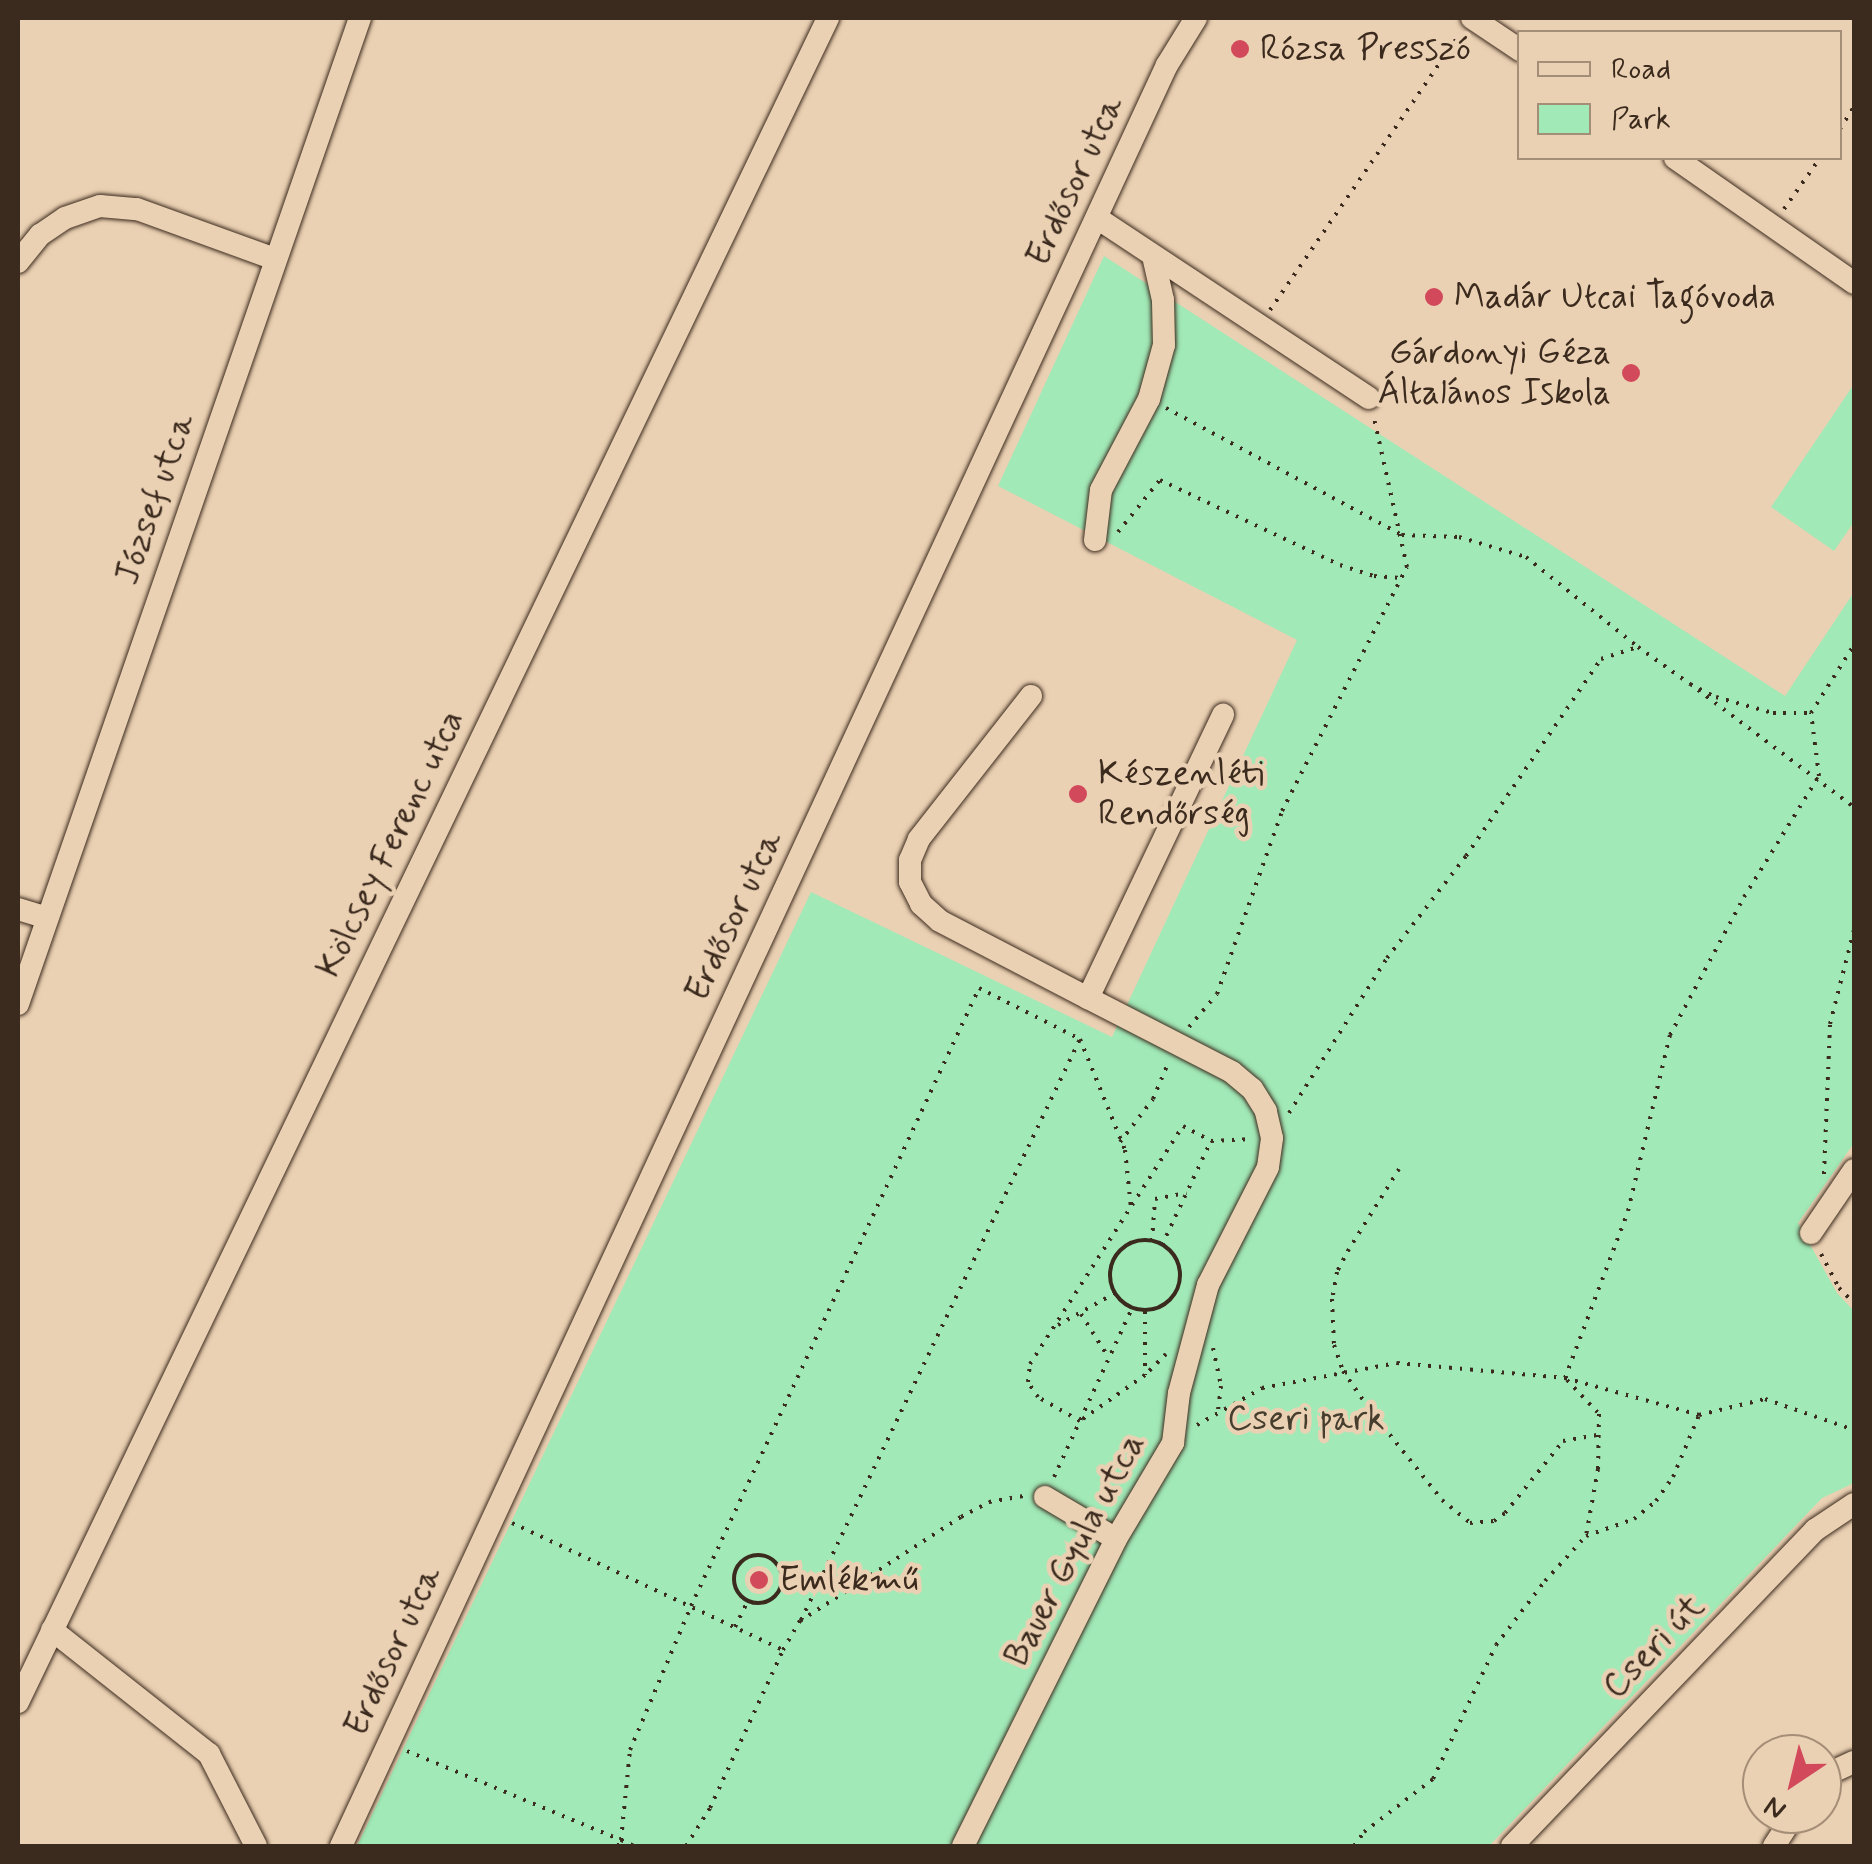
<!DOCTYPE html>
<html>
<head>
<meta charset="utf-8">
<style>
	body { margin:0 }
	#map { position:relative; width:1872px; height:1864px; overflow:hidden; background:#ebd1b3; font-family:Mynerve,sans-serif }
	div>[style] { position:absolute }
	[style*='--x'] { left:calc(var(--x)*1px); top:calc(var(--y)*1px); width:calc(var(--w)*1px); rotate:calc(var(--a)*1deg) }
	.green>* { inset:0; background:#a1e9b7 }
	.path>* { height:4px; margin-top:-2px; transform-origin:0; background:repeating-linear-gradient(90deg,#3b2a1e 0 2.5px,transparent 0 10.5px) }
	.path>.ring { margin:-2px; padding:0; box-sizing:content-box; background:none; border:4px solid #3b2a1e; border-radius:50% }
	.roads { filter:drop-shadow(0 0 2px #3b2a1e) drop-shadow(0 0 2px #3b2a1e) }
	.minor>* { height:22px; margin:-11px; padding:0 11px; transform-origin:11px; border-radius:11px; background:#ebd1b3 }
	.dots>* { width:28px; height:28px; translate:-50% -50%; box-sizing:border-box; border:5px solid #ebd1b3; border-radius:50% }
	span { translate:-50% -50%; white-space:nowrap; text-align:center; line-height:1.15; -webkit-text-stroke:9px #ebd1b3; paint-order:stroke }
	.poi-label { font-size:35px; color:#3b2a1e }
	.left { translate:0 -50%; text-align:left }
	.right { translate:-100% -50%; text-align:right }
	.street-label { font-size:35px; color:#3b2a1e }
	.park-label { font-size:35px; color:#453d2d }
	.frame { position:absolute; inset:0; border:20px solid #3b2a1e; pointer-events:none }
	.legend { position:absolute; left:1517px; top:30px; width:325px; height:130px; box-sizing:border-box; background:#ebd1b3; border:2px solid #a58e77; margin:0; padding:12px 18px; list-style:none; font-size:30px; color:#3b2a1e }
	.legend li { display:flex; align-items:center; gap:20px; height:50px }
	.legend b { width:50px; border:2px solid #a58e77 }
	.north { position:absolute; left:1742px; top:1734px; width:100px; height:100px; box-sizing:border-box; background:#ebd1b3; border:2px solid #a58e77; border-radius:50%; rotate:215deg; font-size:28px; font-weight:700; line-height:40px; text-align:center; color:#3b2a1e }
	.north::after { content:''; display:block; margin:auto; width:35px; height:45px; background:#d1495b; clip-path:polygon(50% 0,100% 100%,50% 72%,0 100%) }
</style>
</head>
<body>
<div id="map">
	<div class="green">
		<div style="clip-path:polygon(1104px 256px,1785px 696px,1854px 592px,1854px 1143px,1798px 1223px,1837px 1293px,1854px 1311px,1854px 1483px,1822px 1498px,1489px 1846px,357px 1846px,811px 892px,1112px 1037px,1297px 640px,998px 486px)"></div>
		<div style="clip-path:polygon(1854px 384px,1854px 522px,1834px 551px,1771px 507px)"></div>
	</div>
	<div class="path">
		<div style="--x:1840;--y:129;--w:26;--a:-58"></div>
		<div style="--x:1784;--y:209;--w:62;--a:-54.8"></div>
		<div style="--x:1270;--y:310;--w:335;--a:-55.5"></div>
		<div style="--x:1166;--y:408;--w:268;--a:28.3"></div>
		<div style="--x:1402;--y:535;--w:57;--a:2"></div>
		<div style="--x:1459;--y:537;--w:70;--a:16.6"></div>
		<div style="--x:1526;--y:557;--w:144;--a:38.8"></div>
		<div style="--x:1638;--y:647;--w:64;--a:35.4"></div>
		<div style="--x:1690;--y:684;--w:29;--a:27"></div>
		<div style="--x:1716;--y:697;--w:59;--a:15.7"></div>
		<div style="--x:1773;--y:713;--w:38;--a:0"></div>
		<div style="--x:1811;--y:713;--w:80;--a:-57.7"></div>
		<div style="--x:1118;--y:532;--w:67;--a:-51.1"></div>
		<div style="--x:1160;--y:480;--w:199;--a:25.3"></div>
		<div style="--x:1340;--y:565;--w:36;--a:18"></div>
		<div style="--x:1374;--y:576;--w:27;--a:4"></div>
		<div style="--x:1698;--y:690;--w:195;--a:36.9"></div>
		<div style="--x:1189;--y:1027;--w:43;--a:-49.7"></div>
		<div style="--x:1217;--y:994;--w:194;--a:-70.4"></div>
		<div style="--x:1282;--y:811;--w:274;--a:-62.9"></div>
		<div style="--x:1407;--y:567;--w:153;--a:-102.5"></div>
		<div style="--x:1289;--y:1113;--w:183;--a:-57.7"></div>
		<div style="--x:1387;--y:958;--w:129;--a:-52.2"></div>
		<div style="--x:1466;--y:856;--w:239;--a:-55.6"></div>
		<div style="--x:1601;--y:659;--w:39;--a:-18"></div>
		<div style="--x:1120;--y:1142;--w:54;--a:-52.5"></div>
		<div style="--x:1153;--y:1099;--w:41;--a:-67.2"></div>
		<div style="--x:1399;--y:1169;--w:94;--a:122"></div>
		<div style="--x:1349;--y:1249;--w:26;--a:118"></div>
		<div style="--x:1337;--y:1272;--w:27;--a:100"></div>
		<div style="--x:1332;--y:1299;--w:46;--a:87.5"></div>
		<div style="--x:1334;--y:1345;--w:28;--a:71"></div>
		<div style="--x:1343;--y:1371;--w:47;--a:55.3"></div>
		<div style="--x:1370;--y:1410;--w:115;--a:51.3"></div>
		<div style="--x:1442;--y:1500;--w:36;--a:39"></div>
		<div style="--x:1470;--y:1523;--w:24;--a:-5"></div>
		<div style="--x:1494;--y:1521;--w:14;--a:-36"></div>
		<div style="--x:1505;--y:1513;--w:92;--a:-51.1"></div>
		<div style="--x:1563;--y:1441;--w:36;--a:-10"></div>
		<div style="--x:1824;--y:1174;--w:150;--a:-87.7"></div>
		<div style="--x:1830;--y:1024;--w:97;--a:-75.7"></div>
		<div class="ring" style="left:1110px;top:1240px;width:66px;height:66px"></div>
		<div style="--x:1152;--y:1241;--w:42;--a:-85.9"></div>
		<div style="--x:1155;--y:1199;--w:32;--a:-11"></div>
		<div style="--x:1162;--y:1245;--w:115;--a:-64.8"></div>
		<div style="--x:1821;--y:1254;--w:38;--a:62"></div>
		<div style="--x:1839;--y:1288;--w:21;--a:45"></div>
		<div style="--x:1145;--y:1311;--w:64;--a:90"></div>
		<div style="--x:1081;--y:1314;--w:49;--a:57.6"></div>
		<div style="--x:1058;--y:1325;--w:65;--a:-29.3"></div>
		<div style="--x:1213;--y:1348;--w:39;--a:78"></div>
		<div style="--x:1221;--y:1386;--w:25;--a:97"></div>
		<div style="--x:1166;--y:1354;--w:30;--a:135"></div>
		<div style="--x:1145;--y:1375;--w:80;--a:144.7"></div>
		<div style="--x:1080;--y:1421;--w:48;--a:-150.3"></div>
		<div style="--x:1038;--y:1397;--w:18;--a:-124"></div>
		<div style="--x:1028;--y:1382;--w:18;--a:-84"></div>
		<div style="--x:1030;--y:1364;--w:283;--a:-57.3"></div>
		<div style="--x:1183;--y:1126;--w:32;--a:28"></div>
		<div style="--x:1211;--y:1141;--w:42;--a:-2.7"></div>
		<div style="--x:1565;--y:1378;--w:139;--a:15.4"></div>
		<div style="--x:1699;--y:1415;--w:68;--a:-13.6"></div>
		<div style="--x:1765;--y:1399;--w:94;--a:19.2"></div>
		<div style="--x:1567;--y:1380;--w:47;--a:46.7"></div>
		<div style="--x:1599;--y:1414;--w:55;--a:91"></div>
		<div style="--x:1598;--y:1469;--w:68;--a:100.2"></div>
		<div style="--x:1197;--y:1425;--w:75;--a:-29.6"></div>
		<div style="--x:1262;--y:1388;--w:137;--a:-10.5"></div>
		<div style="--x:1397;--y:1363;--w:169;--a:5.1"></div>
		<div style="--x:1565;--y:1378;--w:178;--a:-69.3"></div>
		<div style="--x:1628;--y:1211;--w:181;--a:-76.6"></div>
		<div style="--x:1670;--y:1035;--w:157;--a:-61.8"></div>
		<div style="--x:1744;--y:897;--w:142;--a:-58.2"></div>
		<div style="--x:1819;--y:776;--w:64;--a:-97.2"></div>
		<div style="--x:1054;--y:1477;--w:186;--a:-65.2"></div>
		<div style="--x:512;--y:1523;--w:299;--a:25.1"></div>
		<div style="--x:783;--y:1650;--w:34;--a:-60"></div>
		<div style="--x:800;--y:1621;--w:192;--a:-32.9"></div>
		<div style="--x:961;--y:1517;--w:32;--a:-28"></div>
		<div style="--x:989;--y:1502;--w:35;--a:-10"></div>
		<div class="ring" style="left:734px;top:1555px;width:44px;height:44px"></div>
		<div style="--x:801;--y:1620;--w:645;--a:-64.35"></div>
		<div style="--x:735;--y:1627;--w:30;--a:-64"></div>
		<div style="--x:407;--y:1751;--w:232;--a:22.6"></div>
		<div style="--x:621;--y:1840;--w:90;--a:-84.3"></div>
		<div style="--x:630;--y:1750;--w:156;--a:-67"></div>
		<div style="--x:691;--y:1606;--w:682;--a:-65.01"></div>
		<div style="--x:979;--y:988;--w:113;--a:26.8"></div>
		<div style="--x:1080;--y:1039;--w:120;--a:67.9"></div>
		<div style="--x:1125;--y:1150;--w:58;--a:84.1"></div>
		<div style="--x:618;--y:1846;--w:7;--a:-63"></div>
		<div style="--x:621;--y:1840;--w:14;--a:25"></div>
		<div style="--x:686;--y:1846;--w:45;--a:-57.7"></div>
		<div style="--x:710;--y:1808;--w:174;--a:-65.2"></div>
		<div style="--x:1354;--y:1846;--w:17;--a:-54"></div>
		<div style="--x:1364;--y:1832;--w:87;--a:-37.5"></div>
		<div style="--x:1433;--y:1779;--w:148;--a:-64.8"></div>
		<div style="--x:1496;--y:1645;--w:81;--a:-52.6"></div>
		<div style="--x:1545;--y:1581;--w:61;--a:-47.7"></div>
		<div style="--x:1586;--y:1536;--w:51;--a:-19.5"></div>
		<div style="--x:1634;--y:1519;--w:28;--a:-39"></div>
		<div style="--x:1656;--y:1501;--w:29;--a:-55"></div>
		<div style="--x:1673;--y:1477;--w:67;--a:-67.2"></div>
	</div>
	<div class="roads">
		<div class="minor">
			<div style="--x:1472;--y:18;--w:58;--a:33.7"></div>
			<div style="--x:1675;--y:158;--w:218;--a:34.9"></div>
			<div style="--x:1097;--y:218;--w:326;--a:33.5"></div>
			<div style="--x:18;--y:262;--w:35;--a:-51"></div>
			<div style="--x:40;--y:235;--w:30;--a:-34"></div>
			<div style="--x:65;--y:218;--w:37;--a:-19"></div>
			<div style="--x:100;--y:206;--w:37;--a:5"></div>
			<div style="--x:137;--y:209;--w:147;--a:19.9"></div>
			<div style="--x:1095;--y:540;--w:50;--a:-83.2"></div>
			<div style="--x:1101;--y:490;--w:103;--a:-62.2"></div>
			<div style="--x:1149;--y:399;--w:56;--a:-74.5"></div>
			<div style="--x:1164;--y:345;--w:45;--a:-91.3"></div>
			<div style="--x:1163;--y:300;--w:45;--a:-102.8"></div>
			<div style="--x:1031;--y:696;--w:182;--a:128.1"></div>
			<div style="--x:919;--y:839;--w:23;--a:113"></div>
			<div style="--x:910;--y:860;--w:22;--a:90"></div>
			<div style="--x:910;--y:882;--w:25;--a:63"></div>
			<div style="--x:921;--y:904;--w:25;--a:42"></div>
			<div style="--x:940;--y:921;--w:167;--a:27.5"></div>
			<div style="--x:18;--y:909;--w:30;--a:17"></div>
			<div style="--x:18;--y:1004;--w:1044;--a:-70.87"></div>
			<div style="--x:1811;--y:1233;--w:76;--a:-55.7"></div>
			<div style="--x:1045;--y:1497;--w:82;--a:30.6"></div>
			<div style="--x:52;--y:1630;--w:200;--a:38.3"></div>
			<div style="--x:209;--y:1754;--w:103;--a:62.9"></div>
			<div style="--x:18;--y:1702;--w:1869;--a:-64.31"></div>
			<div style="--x:1822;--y:1782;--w:12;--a:-48"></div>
			<div style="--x:1830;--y:1773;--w:26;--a:-25"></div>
			<div style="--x:341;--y:1846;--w:1963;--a:-65.12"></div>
			<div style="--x:1167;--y:65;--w:55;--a:-58.3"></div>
			<div style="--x:963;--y:1846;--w:343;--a:-63.5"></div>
			<div style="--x:1116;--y:1539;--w:112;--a:-59.3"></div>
			<div style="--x:1173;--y:1443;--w:50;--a:-83.2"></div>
			<div style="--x:1179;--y:1393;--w:112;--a:-75"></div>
			<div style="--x:1208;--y:1285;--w:132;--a:-63"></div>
			<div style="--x:1268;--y:1167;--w:29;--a:-82"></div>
			<div style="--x:1272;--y:1138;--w:28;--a:-103"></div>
			<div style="--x:1266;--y:1111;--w:26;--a:-122"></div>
			<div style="--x:1252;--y:1089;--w:26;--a:-140"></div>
			<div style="--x:1232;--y:1072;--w:162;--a:-152.8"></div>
			<div style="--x:1088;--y:998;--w:314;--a:-64.5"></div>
			<div style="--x:1512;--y:1846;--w:438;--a:-46.2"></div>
			<div style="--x:1815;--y:1530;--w:47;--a:-33.7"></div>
			<div style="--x:1774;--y:1846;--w:38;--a:-57"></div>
		</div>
	</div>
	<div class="dots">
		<div style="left:1240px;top:49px;background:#d1495b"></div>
		<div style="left:1434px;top:297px;background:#d1495b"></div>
		<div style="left:1631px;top:373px;background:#d1495b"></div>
		<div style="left:1078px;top:794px;background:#d1495b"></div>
		<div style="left:759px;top:1580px;background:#d1495b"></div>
	</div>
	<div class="poi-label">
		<span class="left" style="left:1260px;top:49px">Rózsa Presszó</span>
		<span class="left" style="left:1454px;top:297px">Madár Utcai Tagóvoda</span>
		<span class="right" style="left:1611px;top:373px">Gárdonyi Géza<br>Általános Iskola</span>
		<span class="left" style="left:1098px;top:794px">Készenléti<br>Rendőrség</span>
		<span class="left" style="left:779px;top:1580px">Emlékmű</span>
	</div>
	<div class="street-label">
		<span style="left:1075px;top:181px;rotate:-65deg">Erdősor utca</span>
		<span style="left:155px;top:499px;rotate:-71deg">József utca</span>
		<span style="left:391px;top:844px;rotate:-64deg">Kölcsey Ferenc utca</span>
		<span style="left:734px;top:916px;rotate:-65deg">Erdősor utca</span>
		<span style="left:1075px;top:1550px;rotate:-62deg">Bauer Gyula utca</span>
		<span style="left:1654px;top:1647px;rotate:-46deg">Cseri út</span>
		<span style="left:393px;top:1651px;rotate:-65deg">Erdősor utca</span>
	</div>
	<div class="park-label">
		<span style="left:1306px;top:1419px">Cseri park</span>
	</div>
	<div class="frame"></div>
	<ul class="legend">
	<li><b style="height:12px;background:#ebd1b3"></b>Road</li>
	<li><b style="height:28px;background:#a1e9b7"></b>Park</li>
	</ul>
	<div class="north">N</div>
</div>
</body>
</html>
